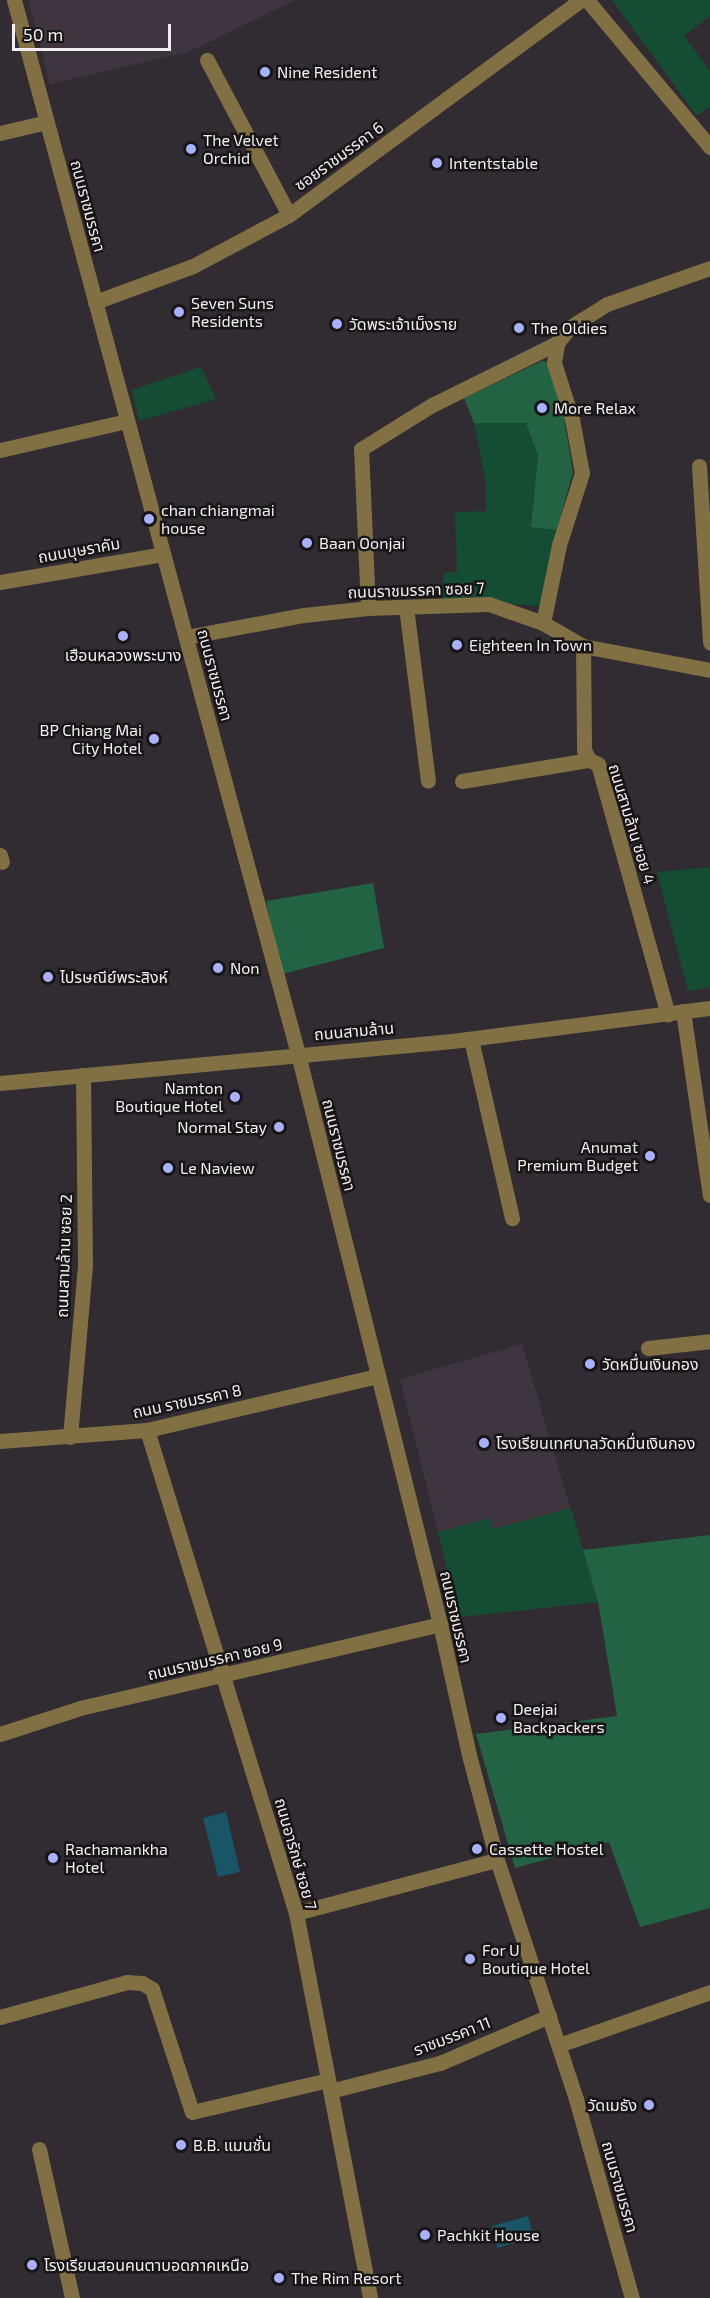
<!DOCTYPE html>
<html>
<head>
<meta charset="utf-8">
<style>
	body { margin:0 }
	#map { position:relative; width:710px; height:2298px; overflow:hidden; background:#312c31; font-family:"Exo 2","Noto Sans Thai",sans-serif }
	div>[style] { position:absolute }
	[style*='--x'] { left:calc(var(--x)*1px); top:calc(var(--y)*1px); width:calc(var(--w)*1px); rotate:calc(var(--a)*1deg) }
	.built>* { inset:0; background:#3f353e }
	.green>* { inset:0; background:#144d33 }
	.forest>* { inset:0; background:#226344 }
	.water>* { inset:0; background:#185567 }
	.minor>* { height:15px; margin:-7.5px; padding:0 7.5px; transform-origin:7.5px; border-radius:7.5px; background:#817044 }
	.dots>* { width:16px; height:16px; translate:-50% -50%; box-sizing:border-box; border:3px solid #181517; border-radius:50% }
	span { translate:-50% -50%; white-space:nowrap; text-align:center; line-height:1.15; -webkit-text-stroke:5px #181517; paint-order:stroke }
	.poi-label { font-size:16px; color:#f1edf0 }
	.left { translate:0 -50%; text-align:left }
	.right { translate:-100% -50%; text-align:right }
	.street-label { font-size:16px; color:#f1edf0 }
	.scale { position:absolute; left:12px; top:24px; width:159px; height:27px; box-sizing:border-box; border:3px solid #f1edf0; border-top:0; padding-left:8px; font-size:18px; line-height:21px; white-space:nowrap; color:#f1edf0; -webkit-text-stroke:4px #181517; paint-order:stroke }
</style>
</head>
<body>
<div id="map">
	<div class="built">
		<div style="clip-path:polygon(28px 0,295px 0,188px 52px,50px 84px)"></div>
		<div style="clip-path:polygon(522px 1344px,598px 1602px,459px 1617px,400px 1379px)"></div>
	</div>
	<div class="green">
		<div style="clip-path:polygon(612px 0,710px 0,710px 16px,684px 36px,710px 71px,710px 106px,697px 116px)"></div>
		<div style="clip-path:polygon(201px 367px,216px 399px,139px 421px,132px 390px)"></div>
		<div style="clip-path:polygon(526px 422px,538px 456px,531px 526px,557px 530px,541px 606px,441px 600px,444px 573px,457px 572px,455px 512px,486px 511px,486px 483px,474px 423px)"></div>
		<div style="clip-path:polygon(710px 867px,710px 987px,688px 991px,657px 872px)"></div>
		<div style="clip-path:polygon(571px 1508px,598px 1602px,459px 1617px,438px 1532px,490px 1518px,493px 1529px)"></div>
	</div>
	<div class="forest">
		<div style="clip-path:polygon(542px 361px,548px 362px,561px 400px,573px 472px,557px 530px,531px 527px,538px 456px,526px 423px,474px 423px,464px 398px)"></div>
		<div style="clip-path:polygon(373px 883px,384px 948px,282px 974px,266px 901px)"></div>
		<div style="clip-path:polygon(710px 1535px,710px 1908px,640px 1927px,609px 1842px,515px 1868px,476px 1734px,617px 1716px,598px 1602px,583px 1550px)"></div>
	</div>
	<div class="water">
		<div style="clip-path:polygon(226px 1812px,240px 1872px,218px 1877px,203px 1818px)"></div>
		<div style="clip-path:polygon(528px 2216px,534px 2238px,497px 2248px,492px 2226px)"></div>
	</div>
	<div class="minor">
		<div style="--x:14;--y:0;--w:1092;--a:74.92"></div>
		<div style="--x:298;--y:1054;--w:587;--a:76.01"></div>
		<div style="--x:440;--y:1624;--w:134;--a:77.5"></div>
		<div style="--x:469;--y:1755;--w:109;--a:75.1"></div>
		<div style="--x:497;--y:1860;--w:252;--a:71.7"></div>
		<div style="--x:576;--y:2099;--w:207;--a:74.3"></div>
		<div style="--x:587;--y:0;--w:192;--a:50.1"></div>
		<div style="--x:207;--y:60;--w:175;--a:62.1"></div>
		<div style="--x:0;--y:133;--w:48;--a:-13.2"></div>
		<div style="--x:95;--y:302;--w:104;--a:-20.2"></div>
		<div style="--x:193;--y:266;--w:109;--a:-28"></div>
		<div style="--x:289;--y:215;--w:363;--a:-36.4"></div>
		<div style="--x:0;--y:450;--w:130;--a:-12.9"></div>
		<div style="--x:699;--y:466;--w:177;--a:86.4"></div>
		<div style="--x:0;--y:582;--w:165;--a:-9.7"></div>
		<div style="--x:406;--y:607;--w:175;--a:82.8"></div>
		<div style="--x:368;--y:608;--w:159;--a:-92.5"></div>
		<div style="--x:361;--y:449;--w:84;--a:-31.8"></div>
		<div style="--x:432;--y:405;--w:140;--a:-26.4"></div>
		<div style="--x:543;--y:623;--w:80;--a:-78.4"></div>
		<div style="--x:559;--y:545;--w:76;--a:-72.3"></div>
		<div style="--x:582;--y:473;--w:55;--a:-100.5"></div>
		<div style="--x:572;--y:419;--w:59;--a:-107.8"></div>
		<div style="--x:554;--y:363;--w:20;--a:-81"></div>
		<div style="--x:557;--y:343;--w:21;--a:-51"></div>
		<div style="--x:570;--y:327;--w:44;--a:-31.9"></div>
		<div style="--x:607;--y:304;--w:109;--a:-19.3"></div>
		<div style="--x:186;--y:637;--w:120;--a:-10.6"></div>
		<div style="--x:304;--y:615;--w:64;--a:-6.2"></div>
		<div style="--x:368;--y:608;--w:121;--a:-1.9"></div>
		<div style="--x:489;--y:604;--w:57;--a:19.4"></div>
		<div style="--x:543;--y:623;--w:46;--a:29.9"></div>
		<div style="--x:583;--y:646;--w:129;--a:10.7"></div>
		<div style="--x:583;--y:646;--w:104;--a:89.4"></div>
		<div style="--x:584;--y:750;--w:11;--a:63"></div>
		<div style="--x:589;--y:760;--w:10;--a:24"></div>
		<div style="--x:598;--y:764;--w:260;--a:74.4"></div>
		<div style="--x:462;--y:781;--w:129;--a:-9.4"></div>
		<div style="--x:0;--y:855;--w:7;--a:74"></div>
		<div style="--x:683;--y:1011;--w:186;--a:81.7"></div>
		<div style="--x:471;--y:1039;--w:184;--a:77.1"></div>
		<div style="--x:0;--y:1083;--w:454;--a:-5.3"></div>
		<div style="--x:452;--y:1041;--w:260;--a:-7.3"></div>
		<div style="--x:648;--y:1348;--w:62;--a:-6.4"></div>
		<div style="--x:147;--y:1430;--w:505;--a:72.86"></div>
		<div style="--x:296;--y:1913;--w:392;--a:79.1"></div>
		<div style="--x:70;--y:1437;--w:173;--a:-85"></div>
		<div style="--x:85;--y:1265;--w:190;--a:-90.6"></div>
		<div style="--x:0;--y:1441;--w:147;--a:-4.3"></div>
		<div style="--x:147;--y:1430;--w:237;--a:-13.2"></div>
		<div style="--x:0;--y:1734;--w:84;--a:-18"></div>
		<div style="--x:80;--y:1708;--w:370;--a:-13.1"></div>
		<div style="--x:296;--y:1913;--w:208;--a:-14.8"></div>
		<div style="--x:0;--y:2017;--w:132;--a:-15.4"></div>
		<div style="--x:127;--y:1982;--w:15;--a:4"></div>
		<div style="--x:142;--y:1983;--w:12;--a:31"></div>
		<div style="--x:152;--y:1989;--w:129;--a:72"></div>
		<div style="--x:192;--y:2112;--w:140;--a:-13.2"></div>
		<div style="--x:559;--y:2045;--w:160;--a:-19.3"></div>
		<div style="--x:330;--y:2091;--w:114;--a:-14.3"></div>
		<div style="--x:440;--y:2063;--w:119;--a:-23.3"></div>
		<div style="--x:39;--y:2149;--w:153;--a:77.5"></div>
	</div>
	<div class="dots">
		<div style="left:265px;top:72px;background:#a9b0fc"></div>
		<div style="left:191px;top:149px;background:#a9b0fc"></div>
		<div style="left:437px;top:163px;background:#a9b0fc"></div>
		<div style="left:179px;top:312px;background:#a9b0fc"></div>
		<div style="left:337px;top:324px;background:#a9b0fc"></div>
		<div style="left:519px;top:328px;background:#a9b0fc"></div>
		<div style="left:542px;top:408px;background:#a9b0fc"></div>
		<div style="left:149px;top:519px;background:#a9b0fc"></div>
		<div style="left:307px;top:543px;background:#a9b0fc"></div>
		<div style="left:123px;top:636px;background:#a9b0fc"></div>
		<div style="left:457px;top:645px;background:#a9b0fc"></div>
		<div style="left:154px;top:739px;background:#a9b0fc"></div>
		<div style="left:218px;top:968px;background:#a9b0fc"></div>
		<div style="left:48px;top:977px;background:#a9b0fc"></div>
		<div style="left:235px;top:1097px;background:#a9b0fc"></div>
		<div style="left:279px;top:1127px;background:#a9b0fc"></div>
		<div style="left:650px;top:1156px;background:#a9b0fc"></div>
		<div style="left:168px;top:1168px;background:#a9b0fc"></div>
		<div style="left:590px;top:1364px;background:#a9b0fc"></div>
		<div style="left:484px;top:1443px;background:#a9b0fc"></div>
		<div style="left:501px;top:1718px;background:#a9b0fc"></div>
		<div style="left:477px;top:1849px;background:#a9b0fc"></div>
		<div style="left:53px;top:1858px;background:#a9b0fc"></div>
		<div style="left:470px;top:1959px;background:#a9b0fc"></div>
		<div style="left:649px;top:2105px;background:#a9b0fc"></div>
		<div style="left:181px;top:2145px;background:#a9b0fc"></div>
		<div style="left:425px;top:2235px;background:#a9b0fc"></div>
		<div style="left:32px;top:2265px;background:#a9b0fc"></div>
		<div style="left:279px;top:2278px;background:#a9b0fc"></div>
	</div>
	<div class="poi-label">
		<span class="left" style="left:277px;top:72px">Nine Resident</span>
		<span class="left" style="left:203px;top:149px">The Velvet<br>Orchid</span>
		<span class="left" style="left:449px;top:163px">Intentstable</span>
		<span class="left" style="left:191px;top:312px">Seven Suns<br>Residents</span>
		<span class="left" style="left:349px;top:324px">วัดพระเจ้าเม็งราย</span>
		<span class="left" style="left:531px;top:328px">The Oldies</span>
		<span class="left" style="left:554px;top:408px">More Relax</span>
		<span class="left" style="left:161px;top:519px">chan chiangmai<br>house</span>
		<span class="left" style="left:319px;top:543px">Baan Oonjai</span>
		<span class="left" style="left:469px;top:645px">Eighteen In Town</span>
		<span style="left:123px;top:655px">เฮือนหลวงพระบาง</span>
		<span class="right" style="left:142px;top:739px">BP Chiang Mai<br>City Hotel</span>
		<span class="left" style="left:230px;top:968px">Non</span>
		<span class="left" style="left:60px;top:977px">ไปรษณีย์พระสิงห์</span>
		<span class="right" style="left:223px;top:1097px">Namton<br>Boutique Hotel</span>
		<span class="right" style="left:267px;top:1127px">Normal Stay</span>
		<span class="right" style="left:638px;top:1156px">Anumat<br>Premium Budget</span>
		<span class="left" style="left:180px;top:1168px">Le Naview</span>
		<span class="left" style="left:602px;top:1364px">วัดหมื่นเงินกอง</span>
		<span class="left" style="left:496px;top:1443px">โรงเรียนเทศบาลวัดหมื่นเงินกอง</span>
		<span class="left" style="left:513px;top:1718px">Deejai<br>Backpackers</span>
		<span class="left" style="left:65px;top:1858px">Rachamankha<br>Hotel</span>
		<span class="left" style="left:489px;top:1849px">Cassette Hostel</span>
		<span class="left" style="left:482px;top:1959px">For U<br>Boutique Hotel</span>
		<span class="right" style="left:637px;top:2105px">วัดเมธัง</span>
		<span class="left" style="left:193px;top:2145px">B.B. แมนชั่น</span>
		<span class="left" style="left:437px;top:2235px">Pachkit House</span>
		<span class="left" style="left:44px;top:2265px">โรงเรียนสอนคนตาบอดภาคเหนือ</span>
		<span class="left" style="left:291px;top:2278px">The Rim Resort</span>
	</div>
	<div class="street-label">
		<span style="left:339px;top:156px;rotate:-36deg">ซอยราชมรรคา 6</span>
		<span style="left:88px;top:206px;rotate:75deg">ถนนราชมรรคา</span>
		<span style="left:79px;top:550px;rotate:-10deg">ถนนบุษราคัม</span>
		<span style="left:416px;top:590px;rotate:-2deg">ถนนราชมรรคา ซอย 7</span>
		<span style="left:215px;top:675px;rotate:75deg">ถนนราชมรรคา</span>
		<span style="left:632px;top:824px;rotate:73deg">ถนนสามล้าน ซอย 4</span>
		<span style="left:354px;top:1031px;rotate:-5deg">ถนนสามล้าน</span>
		<span style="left:339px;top:1145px;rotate:76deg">ถนนราชมรรคา</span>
		<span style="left:64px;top:1256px;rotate:-88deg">ถนนสามล้าน ซอย 2</span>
		<span style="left:187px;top:1401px;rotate:-12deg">ถนน ราชมรรคา 8</span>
		<span style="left:456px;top:1617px;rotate:77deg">ถนนราชมรรคา</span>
		<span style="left:215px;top:1659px;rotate:-13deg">ถนนราชมรรคา ซอย 9</span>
		<span style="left:296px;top:1854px;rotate:74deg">ถนนอารักษ์ ซอย 7</span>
		<span style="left:452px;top:2036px;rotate:-21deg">ราชมรรคา 11</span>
		<span style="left:620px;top:2187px;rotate:74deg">ถนนราชมรรคา</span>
	</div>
	<div class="scale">50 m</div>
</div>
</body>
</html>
